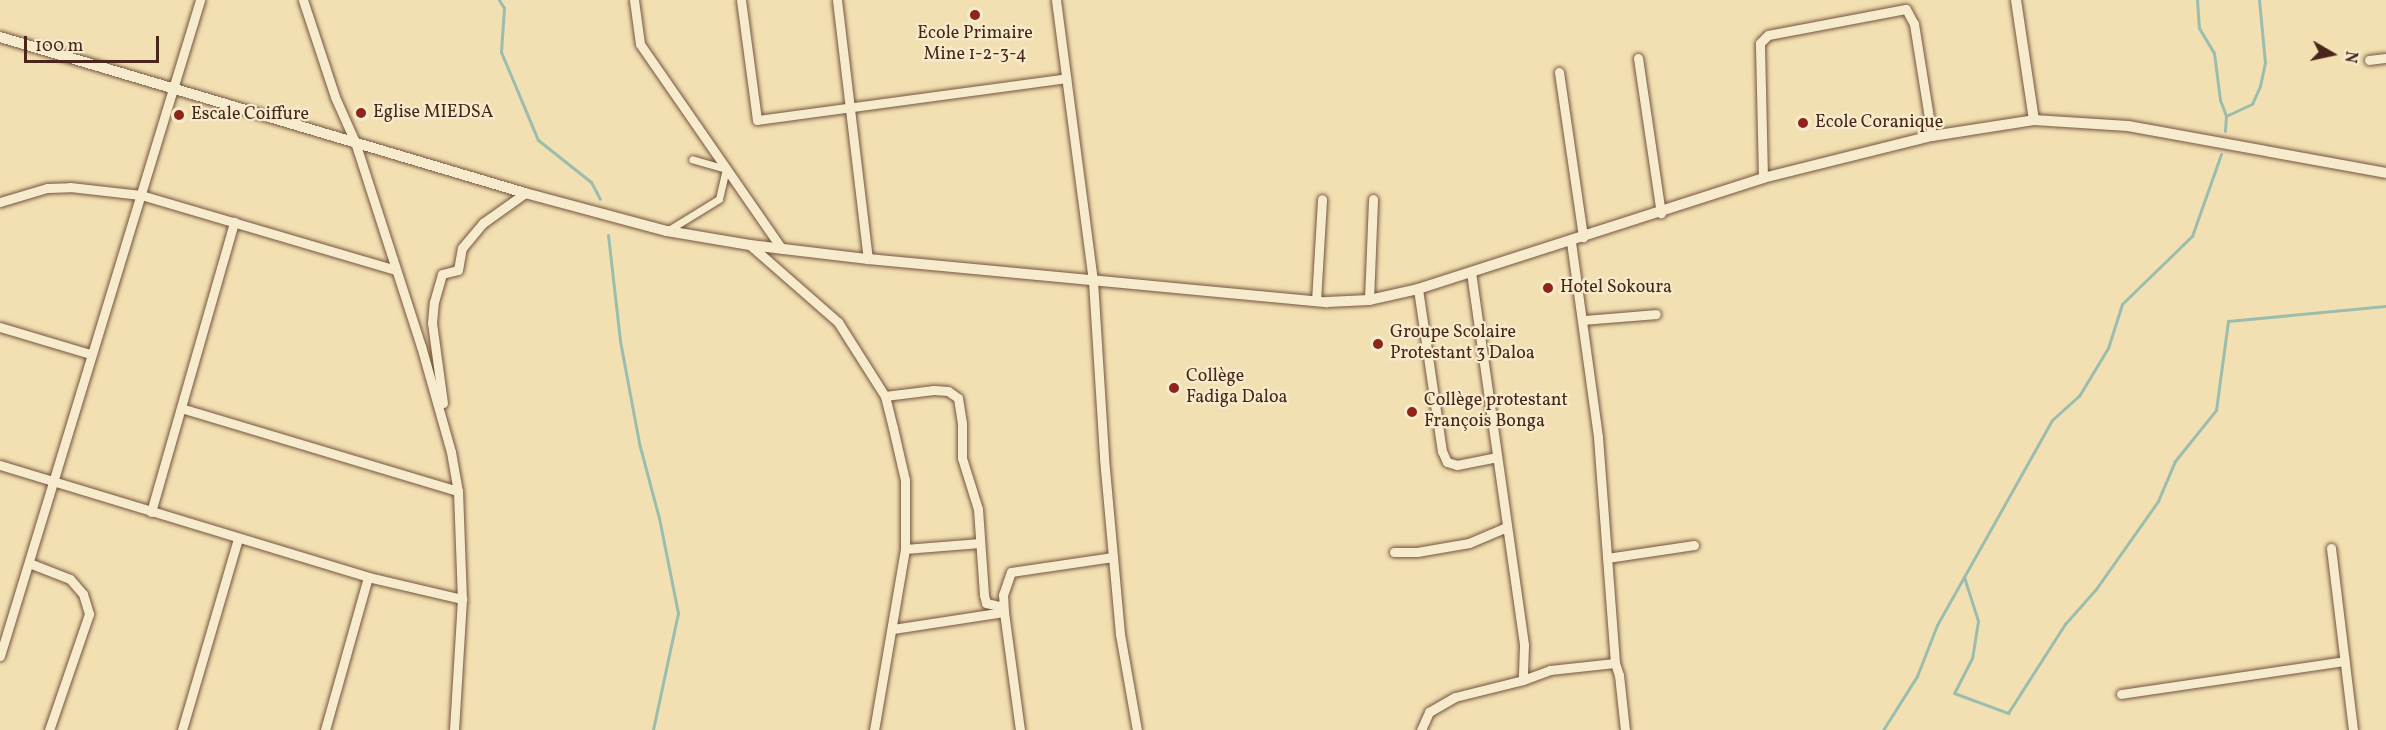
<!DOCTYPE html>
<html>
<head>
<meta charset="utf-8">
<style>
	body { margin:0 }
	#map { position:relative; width:2386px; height:730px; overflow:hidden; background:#f3e0b2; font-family:Vollkorn,serif }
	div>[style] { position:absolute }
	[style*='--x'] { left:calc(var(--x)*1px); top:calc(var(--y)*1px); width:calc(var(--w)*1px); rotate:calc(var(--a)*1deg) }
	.stream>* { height:3px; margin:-1.5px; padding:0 1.5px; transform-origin:1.5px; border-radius:1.5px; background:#9bbdae }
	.roads { filter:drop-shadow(0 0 2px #74543f) drop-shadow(0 0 2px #74543f) }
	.pedestrian>* { height:7px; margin:-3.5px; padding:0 3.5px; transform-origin:3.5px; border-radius:3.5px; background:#f7ebcd }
	.minor>* { height:9px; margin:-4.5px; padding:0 4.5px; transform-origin:4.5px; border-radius:4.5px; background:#f7ebcd }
	.tertiary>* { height:10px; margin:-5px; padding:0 5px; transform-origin:5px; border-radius:5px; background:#f7ebcd }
	.dots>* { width:16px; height:16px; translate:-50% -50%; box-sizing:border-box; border:3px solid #f7ebcd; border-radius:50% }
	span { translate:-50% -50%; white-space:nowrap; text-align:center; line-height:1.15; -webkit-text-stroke:4.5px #f7ebcd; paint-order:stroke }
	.poi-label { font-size:18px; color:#492619 }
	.left { translate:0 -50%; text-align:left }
	.north { position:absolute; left:2302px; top:24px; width:60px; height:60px; -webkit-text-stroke:4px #f7ebcd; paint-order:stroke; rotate:99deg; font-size:16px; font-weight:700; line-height:24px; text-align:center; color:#492619 }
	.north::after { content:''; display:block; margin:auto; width:21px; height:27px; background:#492619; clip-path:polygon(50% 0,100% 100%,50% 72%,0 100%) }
	.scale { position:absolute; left:24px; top:36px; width:135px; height:27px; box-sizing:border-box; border:3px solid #492619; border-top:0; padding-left:8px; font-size:18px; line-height:21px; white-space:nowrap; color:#492619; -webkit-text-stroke:4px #f7ebcd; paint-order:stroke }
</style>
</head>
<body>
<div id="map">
	<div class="stream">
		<div style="--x:499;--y:0;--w:9;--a:58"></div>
		<div style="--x:504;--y:8;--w:44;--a:93.9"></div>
		<div style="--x:501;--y:52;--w:95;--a:67.2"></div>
		<div style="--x:538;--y:140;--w:68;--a:38.4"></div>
		<div style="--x:591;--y:182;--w:19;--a:62"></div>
		<div style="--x:2197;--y:0;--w:28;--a:86"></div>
		<div style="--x:2199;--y:28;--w:29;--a:59"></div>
		<div style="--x:2214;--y:53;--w:47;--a:82.7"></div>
		<div style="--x:2220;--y:100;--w:17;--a:69"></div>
		<div style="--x:2226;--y:116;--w:15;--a:94"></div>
		<div style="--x:2226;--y:116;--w:29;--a:-25"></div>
		<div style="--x:2252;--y:104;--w:20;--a:-66"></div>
		<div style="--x:2260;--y:86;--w:24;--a:-78"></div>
		<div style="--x:2265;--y:63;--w:63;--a:-95.4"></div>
		<div style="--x:608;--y:235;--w:107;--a:83.5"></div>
		<div style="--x:620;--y:341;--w:104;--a:79.4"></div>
		<div style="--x:639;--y:443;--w:78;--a:75.1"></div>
		<div style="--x:659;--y:518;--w:97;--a:78.7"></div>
		<div style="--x:678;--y:613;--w:120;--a:102.1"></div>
		<div style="--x:1964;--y:577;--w:46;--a:72.3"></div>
		<div style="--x:1978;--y:621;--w:37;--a:99"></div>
		<div style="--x:1972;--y:658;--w:39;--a:117"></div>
		<div style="--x:1954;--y:693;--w:58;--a:20.3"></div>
		<div style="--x:2008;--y:713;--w:106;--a:-57.4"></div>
		<div style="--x:2065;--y:624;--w:47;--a:-48.5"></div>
		<div style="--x:2096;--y:589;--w:108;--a:-54.8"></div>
		<div style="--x:2158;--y:501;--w:43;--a:-67"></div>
		<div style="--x:2175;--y:461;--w:65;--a:-51.2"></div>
		<div style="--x:2216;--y:410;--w:90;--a:-82.3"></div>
		<div style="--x:2228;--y:321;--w:159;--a:-5.4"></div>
		<div style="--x:1883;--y:730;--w:64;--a:-57.8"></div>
		<div style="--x:1917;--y:676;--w:55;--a:-68.6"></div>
		<div style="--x:1937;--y:625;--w:235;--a:-60.7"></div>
		<div style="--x:2052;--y:420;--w:36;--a:-42"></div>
		<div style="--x:2079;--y:396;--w:56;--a:-58.9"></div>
		<div style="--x:2108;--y:348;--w:46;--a:-72.3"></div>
		<div style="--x:2122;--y:304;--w:98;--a:-44.2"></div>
		<div style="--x:2192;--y:236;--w:87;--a:-70.5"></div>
	</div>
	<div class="roads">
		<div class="pedestrian">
			<div style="--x:667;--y:231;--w:61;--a:-31.6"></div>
			<div style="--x:719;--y:199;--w:31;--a:-77"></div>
			<div style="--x:726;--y:169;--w:35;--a:-164"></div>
		</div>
		<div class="minor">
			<div style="--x:303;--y:0;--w:102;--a:71.7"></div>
			<div style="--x:335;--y:97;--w:49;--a:66"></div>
			<div style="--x:355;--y:142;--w:214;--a:72.1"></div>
			<div style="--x:421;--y:346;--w:110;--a:74.2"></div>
			<div style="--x:451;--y:452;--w:40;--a:80"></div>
			<div style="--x:458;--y:491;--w:108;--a:87.9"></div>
			<div style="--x:462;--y:599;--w:131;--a:93.5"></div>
			<div style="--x:634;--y:0;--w:44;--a:82.2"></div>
			<div style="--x:640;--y:44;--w:249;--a:55.3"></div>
			<div style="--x:741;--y:0;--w:121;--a:82.4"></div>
			<div style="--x:757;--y:120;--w:312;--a:-7.7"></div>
			<div style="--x:837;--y:0;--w:261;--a:83.2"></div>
			<div style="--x:1056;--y:0;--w:283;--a:82.5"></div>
			<div style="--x:1093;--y:281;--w:177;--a:86.4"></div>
			<div style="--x:1104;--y:458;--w:177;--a:84.8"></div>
			<div style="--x:1120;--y:634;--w:97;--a:80"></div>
			<div style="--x:1638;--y:58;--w:157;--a:81.6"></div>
			<div style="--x:2369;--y:60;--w:17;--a:-7"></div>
			<div style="--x:1559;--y:72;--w:167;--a:81.7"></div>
			<div style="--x:1763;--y:178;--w:135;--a:-91.3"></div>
			<div style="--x:1760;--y:43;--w:11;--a:-45"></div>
			<div style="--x:1768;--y:35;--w:140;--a:-10.7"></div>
			<div style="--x:1906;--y:9;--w:17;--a:62"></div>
			<div style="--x:1914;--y:24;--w:113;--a:80.9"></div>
			<div style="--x:0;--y:202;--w:49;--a:-16.6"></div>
			<div style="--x:47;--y:188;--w:23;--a:-2"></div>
			<div style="--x:70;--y:187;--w:71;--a:6.4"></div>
			<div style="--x:141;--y:195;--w:266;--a:16.4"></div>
			<div style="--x:1571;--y:242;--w:197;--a:82.1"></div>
			<div style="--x:1598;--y:437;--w:227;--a:85.7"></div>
			<div style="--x:1615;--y:663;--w:13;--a:72"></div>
			<div style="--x:1619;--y:675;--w:55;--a:83.8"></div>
			<div style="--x:750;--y:245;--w:117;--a:41.2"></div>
			<div style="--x:838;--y:322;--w:88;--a:57.6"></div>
			<div style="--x:885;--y:396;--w:33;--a:76"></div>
			<div style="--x:893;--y:428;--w:53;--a:77"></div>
			<div style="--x:905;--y:480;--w:69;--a:90"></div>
			<div style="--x:905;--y:549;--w:184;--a:99.7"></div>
			<div style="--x:1471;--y:272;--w:377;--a:81.9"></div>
			<div style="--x:1524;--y:645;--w:35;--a:92"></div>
			<div style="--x:1418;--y:289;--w:164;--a:81.6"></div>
			<div style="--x:1442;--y:451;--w:12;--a:66"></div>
			<div style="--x:1447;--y:462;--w:10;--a:17"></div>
			<div style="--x:1457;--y:465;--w:41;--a:-11.3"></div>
			<div style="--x:1369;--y:300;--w:101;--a:-87.7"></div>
			<div style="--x:1316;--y:301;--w:102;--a:-86.6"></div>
			<div style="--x:1583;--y:320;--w:73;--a:-4.7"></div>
			<div style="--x:0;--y:327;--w:94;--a:16.7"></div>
			<div style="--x:885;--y:396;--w:49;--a:-7"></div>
			<div style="--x:934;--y:390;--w:14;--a:4"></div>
			<div style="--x:948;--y:391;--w:12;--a:35"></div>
			<div style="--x:958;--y:398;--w:25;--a:81"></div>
			<div style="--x:962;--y:423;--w:35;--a:90"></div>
			<div style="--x:962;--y:458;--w:53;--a:72.6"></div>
			<div style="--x:978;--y:509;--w:86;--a:86"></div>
			<div style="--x:984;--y:595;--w:8;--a:76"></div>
			<div style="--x:986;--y:603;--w:13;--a:13"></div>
			<div style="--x:999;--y:606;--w:8;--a:50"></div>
			<div style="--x:1004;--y:612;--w:119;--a:82.3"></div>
			<div style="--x:443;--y:403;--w:81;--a:-97.8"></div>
			<div style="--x:432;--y:323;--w:21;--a:-85"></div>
			<div style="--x:434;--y:302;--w:29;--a:-74"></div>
			<div style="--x:442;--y:274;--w:16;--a:-14"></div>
			<div style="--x:458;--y:270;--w:22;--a:-80"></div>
			<div style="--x:462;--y:248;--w:33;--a:-50"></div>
			<div style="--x:483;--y:223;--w:52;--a:-35.5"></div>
			<div style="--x:181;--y:408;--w:289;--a:16.7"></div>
			<div style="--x:0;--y:465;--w:385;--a:16.9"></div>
			<div style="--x:368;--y:577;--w:97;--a:13.2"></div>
			<div style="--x:151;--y:512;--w:302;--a:-74"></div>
			<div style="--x:2331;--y:548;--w:183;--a:83.1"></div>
			<div style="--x:905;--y:549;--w:75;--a:-4.6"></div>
			<div style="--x:1394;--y:552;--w:23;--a:0"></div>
			<div style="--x:1417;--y:552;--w:53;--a:-9.8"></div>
			<div style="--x:1469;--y:543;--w:39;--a:-23"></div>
			<div style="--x:1607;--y:558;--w:88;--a:-8.5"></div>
			<div style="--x:29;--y:563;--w:44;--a:21.3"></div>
			<div style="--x:70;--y:579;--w:20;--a:49"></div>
			<div style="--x:83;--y:594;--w:21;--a:73"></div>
			<div style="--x:89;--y:614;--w:123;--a:109"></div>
			<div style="--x:893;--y:629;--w:112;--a:-8.7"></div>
			<div style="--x:1004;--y:612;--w:17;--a:-93"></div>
			<div style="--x:1003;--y:595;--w:24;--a:-71"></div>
			<div style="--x:1011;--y:572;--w:103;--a:-8.4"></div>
			<div style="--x:0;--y:656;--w:686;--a:-73.04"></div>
			<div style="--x:2121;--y:694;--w:226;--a:-8.4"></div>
			<div style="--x:182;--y:730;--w:200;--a:-73.7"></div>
			<div style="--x:325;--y:730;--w:159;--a:-74.3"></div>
			<div style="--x:1421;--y:730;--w:20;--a:-66"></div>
			<div style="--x:1429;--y:712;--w:30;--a:-30"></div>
			<div style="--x:1455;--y:697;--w:70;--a:-14"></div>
			<div style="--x:1523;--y:680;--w:29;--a:-20"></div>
			<div style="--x:1550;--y:670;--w:65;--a:-6.1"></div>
		</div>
		<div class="tertiary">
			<div style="--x:2016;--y:0;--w:121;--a:81.5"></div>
			<div style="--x:0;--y:37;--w:548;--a:16.55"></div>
			<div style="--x:525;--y:193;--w:147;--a:15"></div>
			<div style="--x:667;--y:231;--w:84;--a:9.6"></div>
			<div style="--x:750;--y:245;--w:119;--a:6.8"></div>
			<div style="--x:868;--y:259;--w:461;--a:5.4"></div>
			<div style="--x:1327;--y:302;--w:42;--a:-2.7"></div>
			<div style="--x:1369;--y:300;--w:50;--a:-12.7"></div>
			<div style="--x:1418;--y:289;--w:362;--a:-17.8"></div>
			<div style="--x:1763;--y:178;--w:174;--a:-14"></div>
			<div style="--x:1932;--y:136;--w:103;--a:-8.9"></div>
			<div style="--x:2034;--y:120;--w:94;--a:3.7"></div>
			<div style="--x:2128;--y:126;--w:262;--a:10.3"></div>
		</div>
	</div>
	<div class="dots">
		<div style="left:975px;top:15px;background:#8f2418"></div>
		<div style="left:361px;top:113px;background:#8f2418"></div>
		<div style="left:179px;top:115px;background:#8f2418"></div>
		<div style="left:1803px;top:123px;background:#8f2418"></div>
		<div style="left:1548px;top:288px;background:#8f2418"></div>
		<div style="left:1378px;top:344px;background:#8f2418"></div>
		<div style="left:1174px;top:388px;background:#8f2418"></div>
		<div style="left:1412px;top:412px;background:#8f2418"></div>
	</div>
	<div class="poi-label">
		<span style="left:975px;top:45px">Ecole Primaire<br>Mine 1-2-3-4</span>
		<span class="left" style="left:373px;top:113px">Eglise MIEDSA</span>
		<span class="left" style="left:191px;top:115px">Escale Coiffure</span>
		<span class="left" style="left:1815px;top:123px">Ecole Coranique</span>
		<span class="left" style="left:1560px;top:288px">Hotel Sokoura</span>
		<span class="left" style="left:1390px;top:344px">Groupe Scolaire<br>Protestant 3 Daloa</span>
		<span class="left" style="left:1186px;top:388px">Collège<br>Fadiga Daloa</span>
		<span class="left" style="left:1424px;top:412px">Collège protestant<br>François Bonga</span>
	</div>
	<div class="north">N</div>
	<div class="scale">100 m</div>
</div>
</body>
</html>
